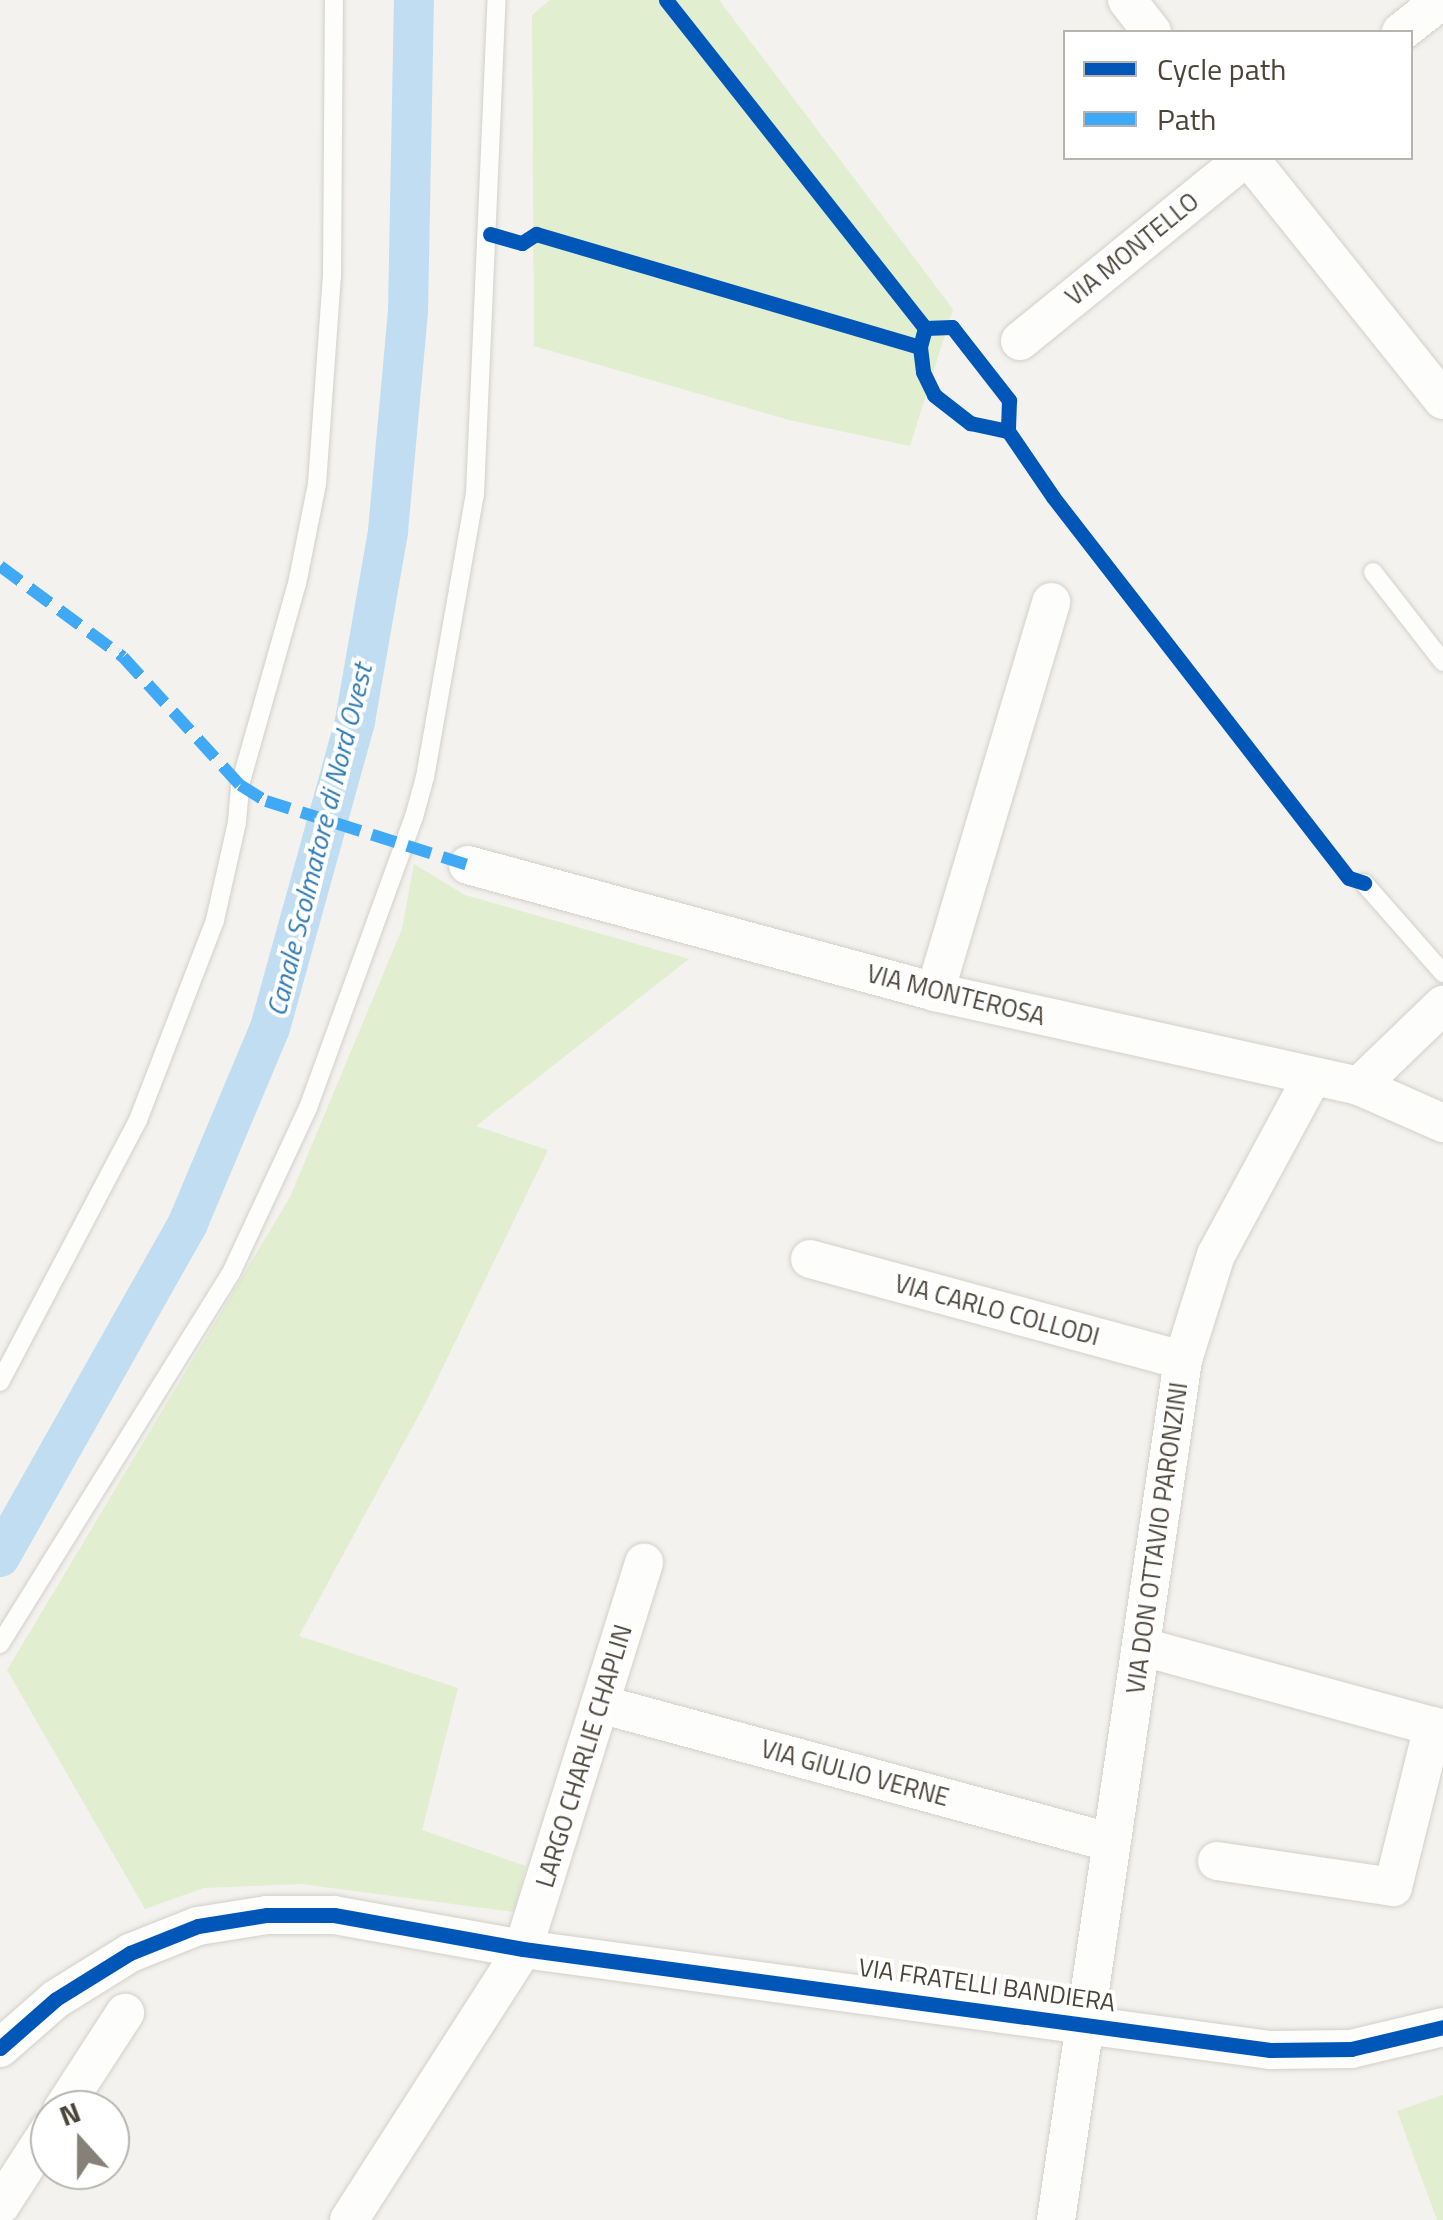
<!DOCTYPE html>
<html>
<head>
<meta charset="utf-8">
<style>
	body { margin:0 }
	#map { position:relative; width:1443px; height:2220px; overflow:hidden; background:#f4f2ee; font-family:"Titillium Web",sans-serif }
	div>[style] { position:absolute }
	[style*='--x'] { left:calc(var(--x)*1px); top:calc(var(--y)*1px); width:calc(var(--w)*1px); rotate:calc(var(--a)*1deg) }
	.green>* { inset:0; background:#e1eecf }
	.canal>* { height:40px; margin:-20px; padding:0 20px; transform-origin:20px; border-radius:20px; background:#c0ddf1 }
	.roads { filter:drop-shadow(0 0 2px #d2d0cb) drop-shadow(0 0 2px #d2d0cb) }
	.lane>* { height:18px; margin:-9px; padding:0 9px; transform-origin:9px; border-radius:9px; background:#fdfdfc }
	.street>* { height:38px; margin:-19px; padding:0 19px; transform-origin:19px; border-radius:19px; background:#fdfdfc }
	.quiet>* { height:12px; margin-top:-6px; transform-origin:0; background:repeating-linear-gradient(90deg,#3fa9f5 0 25px,transparent 0 37px) }
	.cycleway>* { height:15px; margin:-7.5px; padding:0 7.5px; transform-origin:7.5px; border-radius:7.5px; background:#0057b8 }
	span { translate:-50% -50%; white-space:nowrap; text-align:center; line-height:1.15; -webkit-text-stroke:8px #fff; paint-order:stroke }
	.street-label { font-size:25px; color:#4b4439 }
	.water-label { font-size:28px; color:#2e7ab2; font-style:italic }
	.legend { position:absolute; left:1063px; top:30px; width:350px; height:130px; box-sizing:border-box; background:#fff; border:2px solid #b7b4b0; margin:0; padding:12px 18px; list-style:none; font-size:30px; color:#4b4439 }
	.legend li { display:flex; align-items:center; gap:20px; height:50px }
	.legend b { width:50px; border:2px solid #b7b4b0 }
	.north { position:absolute; left:30px; top:2090px; width:100px; height:100px; box-sizing:border-box; background:#fff; border:2px solid #b7b4b0; border-radius:50%; rotate:339deg; font-size:28px; font-weight:700; line-height:40px; text-align:center; color:#4b4439 }
	.north::after { content:''; display:block; margin:auto; width:35px; height:45px; background:#868178; clip-path:polygon(50% 0,100% 100%,50% 72%,0 100%) }
</style>
</head>
<body>
<div id="map">
	<div class="green">
		<div style="clip-path:polygon(550px 0,719px 0,953px 309px,910px 446px,789px 420px,534px 346px,532px 15px)"></div>
		<div style="clip-path:polygon(414px 864px,465px 895px,689px 959px,476px 1126px,548px 1150px,427px 1400px,299px 1636px,458px 1688px,422px 1830px,526px 1866px,514px 1912px,301px 1884px,204px 1888px,145px 1909px,7px 1670px,290px 1197px,402px 929px)"></div>
		<div style="clip-path:polygon(1443px 2095px,1443px 2220px,1437px 2220px,1397px 2111px)"></div>
	</div>
	<div class="canal">
		<div style="--x:0;--y:1557;--w:383;--a:-60.6"></div>
		<div style="--x:188;--y:1223;--w:212;--a:-67.2"></div>
		<div style="--x:270;--y:1028;--w:319;--a:-74.5"></div>
		<div style="--x:355;--y:721;--w:193;--a:-80.1"></div>
		<div style="--x:388;--y:531;--w:221;--a:-84.8"></div>
		<div style="--x:408;--y:311;--w:311;--a:-88.9"></div>
	</div>
	<div class="roads">
		<div class="lane">
			<div style="--x:1373;--y:572;--w:114;--a:52.1"></div>
			<div style="--x:1364;--y:883;--w:120;--a:48.7"></div>
			<div style="--x:0;--y:1382;--w:296;--a:-62.2"></div>
			<div style="--x:138;--y:1120;--w:214;--a:-68.9"></div>
			<div style="--x:215;--y:920;--w:100;--a:-77.3"></div>
			<div style="--x:237;--y:822;--w:37;--a:-85"></div>
			<div style="--x:240;--y:785;--w:209;--a:-74.2"></div>
			<div style="--x:297;--y:584;--w:102;--a:-78.7"></div>
			<div style="--x:317;--y:484;--w:208;--a:-85.9"></div>
			<div style="--x:332;--y:277;--w:277;--a:-89.6"></div>
			<div style="--x:0;--y:1644;--w:437;--a:-58.1"></div>
			<div style="--x:231;--y:1273;--w:182;--a:-65"></div>
			<div style="--x:308;--y:1108;--w:310;--a:-70"></div>
			<div style="--x:414;--y:817;--w:41;--a:-74.6"></div>
			<div style="--x:425;--y:777;--w:287;--a:-80"></div>
			<div style="--x:475;--y:494;--w:494;--a:-87.5"></div>
		</div>
		<div class="street">
			<div style="--x:1127;--y:0;--w:41;--a:52"></div>
			<div style="--x:1401;--y:32;--w:52;--a:-38"></div>
			<div style="--x:1249;--y:158;--w:310;--a:51.3"></div>
			<div style="--x:1020;--y:341;--w:290;--a:-39.1"></div>
			<div style="--x:468;--y:865;--w:484;--a:15.2"></div>
			<div style="--x:935;--y:992;--w:434;--a:12.5"></div>
			<div style="--x:1359;--y:1086;--w:92;--a:23.8"></div>
			<div style="--x:935;--y:992;--w:407;--a:-73.4"></div>
			<div style="--x:1359;--y:1086;--w:117;--a:-44"></div>
			<div style="--x:810;--y:1259;--w:386;--a:15.2"></div>
			<div style="--x:1143;--y:1647;--w:311;--a:15.3"></div>
			<div style="--x:600;--y:1704;--w:527;--a:15.17"></div>
			<div style="--x:1217;--y:1861;--w:178;--a:8.4"></div>
			<div style="--x:1393;--y:1887;--w:166;--a:-76"></div>
			<div style="--x:0;--y:2048;--w:74;--a:-41.2"></div>
			<div style="--x:56;--y:1999;--w:87;--a:-31.9"></div>
			<div style="--x:130;--y:1953;--w:73;--a:-21.7"></div>
			<div style="--x:198;--y:1926;--w:70;--a:-9.1"></div>
			<div style="--x:267;--y:1915;--w:67;--a:0"></div>
			<div style="--x:334;--y:1915;--w:192;--a:10.2"></div>
			<div style="--x:523;--y:1949;--w:754;--a:7.7"></div>
			<div style="--x:1270;--y:2050;--w:81;--a:-0.7"></div>
			<div style="--x:1351;--y:2049;--w:95;--a:-13.4"></div>
			<div style="--x:62;--y:2110;--w:116;--a:-57"></div>
			<div style="--x:0;--y:2206;--w:92;--a:-57"></div>
			<div style="--x:349;--y:2220;--w:322;--a:-57.3"></div>
			<div style="--x:523;--y:1949;--w:405;--a:-72.6"></div>
			<div style="--x:1056;--y:2220;--w:869;--a:-81.6"></div>
			<div style="--x:1183;--y:1360;--w:110;--a:-72.6"></div>
			<div style="--x:1216;--y:1255;--w:200;--a:-61.6"></div>
		</div>
	</div>
	<div class="quiet">
		<div style="--x:0;--y:566;--w:153;--a:36.5"></div>
		<div style="--x:123;--y:657;--w:173;--a:47.6"></div>
		<div style="--x:240;--y:785;--w:31;--a:32"></div>
		<div style="--x:266;--y:801;--w:212;--a:17.6"></div>
	</div>
	<div class="cycleway">
		<div style="--x:666;--y:0;--w:418;--a:51.7"></div>
		<div style="--x:925;--y:328;--w:20;--a:105"></div>
		<div style="--x:920;--y:347;--w:25;--a:83"></div>
		<div style="--x:923;--y:372;--w:25;--a:64"></div>
		<div style="--x:934;--y:395;--w:46;--a:37.9"></div>
		<div style="--x:970;--y:423;--w:39;--a:12"></div>
		<div style="--x:1008;--y:431;--w:80;--a:55.7"></div>
		<div style="--x:1053;--y:497;--w:482;--a:52.2"></div>
		<div style="--x:1349;--y:878;--w:16;--a:18"></div>
		<div style="--x:490;--y:234;--w:33;--a:16"></div>
		<div style="--x:522;--y:243;--w:17;--a:-33"></div>
		<div style="--x:536;--y:234;--w:400;--a:16.4"></div>
		<div style="--x:925;--y:328;--w:27;--a:-2"></div>
		<div style="--x:952;--y:327;--w:93;--a:52"></div>
		<div style="--x:1009;--y:400;--w:31;--a:92"></div>
		<div style="--x:0;--y:2048;--w:74;--a:-41.2"></div>
		<div style="--x:56;--y:1999;--w:87;--a:-31.9"></div>
		<div style="--x:130;--y:1953;--w:73;--a:-21.7"></div>
		<div style="--x:198;--y:1926;--w:70;--a:-9.1"></div>
		<div style="--x:267;--y:1915;--w:67;--a:0"></div>
		<div style="--x:334;--y:1915;--w:192;--a:10.2"></div>
		<div style="--x:523;--y:1949;--w:754;--a:7.7"></div>
		<div style="--x:1270;--y:2050;--w:81;--a:-0.7"></div>
		<div style="--x:1351;--y:2049;--w:95;--a:-13.4"></div>
	</div>
	<div class="street-label">
		<span style="left:1132px;top:249px;rotate:-39deg">VIA MONTELLO</span>
		<span style="left:956px;top:995px;rotate:14deg">VIA MONTEROSA</span>
		<span style="left:997px;top:1310px;rotate:15deg">VIA CARLO COLLODI</span>
		<span style="left:1157px;top:1538px;rotate:-82deg">VIA DON OTTAVIO PARONZINI</span>
		<span style="left:584px;top:1756px;rotate:-73deg">LARGO CHARLIE CHAPLIN</span>
		<span style="left:855px;top:1773px;rotate:15deg">VIA GIULIO VERNE</span>
		<span style="left:987px;top:1985px;rotate:8deg">VIA FRATELLI BANDIERA</span>
	</div>
	<div class="water-label">
		<span style="left:319px;top:840px;rotate:-76deg">Canale Scolmatore di Nord Ovest</span>
	</div>
	<ul class="legend">
	<li><b style="height:12px;background:#0057b8"></b>Cycle path</li>
	<li><b style="height:12px;background:#3fa9f5"></b>Path</li>
	</ul>
	<div class="north">N</div>
</div>
</body>
</html>
